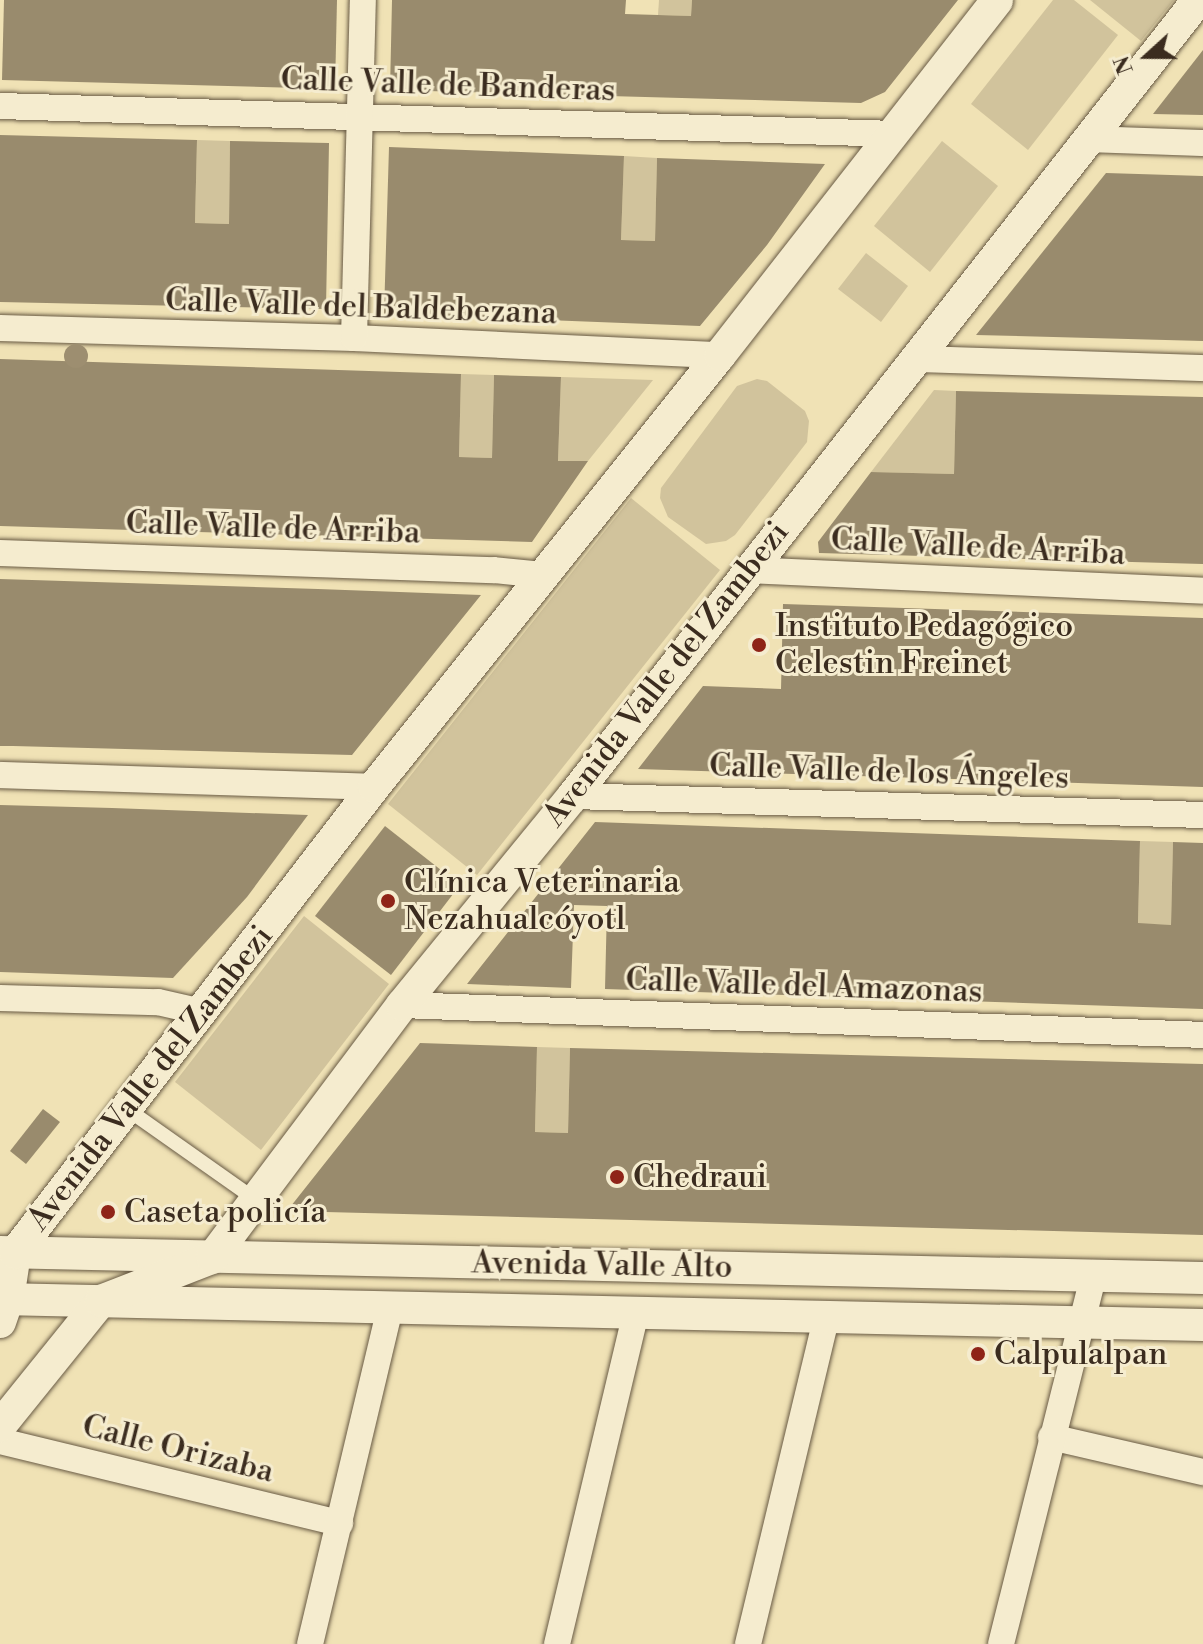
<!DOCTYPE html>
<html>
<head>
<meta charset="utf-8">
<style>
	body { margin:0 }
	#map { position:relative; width:1203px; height:1644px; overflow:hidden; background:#f0e2b5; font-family:"Libre Bodoni",serif }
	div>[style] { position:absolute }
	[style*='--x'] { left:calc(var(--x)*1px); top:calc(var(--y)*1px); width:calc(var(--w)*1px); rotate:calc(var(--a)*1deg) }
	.green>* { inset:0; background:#d1c39c }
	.building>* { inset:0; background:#998b6d }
	.roads { filter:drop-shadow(0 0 2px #685a44) drop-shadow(0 0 2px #685a44) }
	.service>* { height:14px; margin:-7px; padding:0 7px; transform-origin:7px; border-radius:7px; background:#f5eccf }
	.minor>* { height:26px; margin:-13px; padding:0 13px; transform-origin:13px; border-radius:13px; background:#f5eccf }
	.tertiary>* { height:32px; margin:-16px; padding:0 16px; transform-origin:16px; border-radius:16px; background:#f5eccf }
	.trees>* { width:24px; height:24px; margin:-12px; border-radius:50%; background:#9d8e70 }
	.dots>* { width:22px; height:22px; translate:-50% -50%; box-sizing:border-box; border:4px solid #f5eccf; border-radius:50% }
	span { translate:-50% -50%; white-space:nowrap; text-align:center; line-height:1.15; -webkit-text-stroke:6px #f5eccf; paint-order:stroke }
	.street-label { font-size:32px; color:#3b2c1f }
	.poi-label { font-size:32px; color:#3b2c1f }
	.left { translate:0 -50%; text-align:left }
	.north { position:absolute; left:1107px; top:16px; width:80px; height:80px; -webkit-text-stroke:6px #f5eccf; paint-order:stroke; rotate:249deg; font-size:22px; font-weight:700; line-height:32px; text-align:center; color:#3b2c1f }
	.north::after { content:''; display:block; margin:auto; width:28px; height:36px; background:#3b2c1f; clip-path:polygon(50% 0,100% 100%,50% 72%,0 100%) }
</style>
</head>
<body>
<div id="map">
	<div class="green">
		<div style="clip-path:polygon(659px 0,692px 0,691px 16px,658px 15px)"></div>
		<div style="clip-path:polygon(1053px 0,1074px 0,1118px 35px,1028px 150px,971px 104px)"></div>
		<div style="clip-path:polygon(1090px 0,1174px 0,1141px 41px)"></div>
		<div style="clip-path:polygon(197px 140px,230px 141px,229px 224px,195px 223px)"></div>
		<div style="clip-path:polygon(942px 141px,998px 186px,930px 272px,874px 226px)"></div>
		<div style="clip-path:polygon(624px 156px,657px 158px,655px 241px,621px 240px)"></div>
		<div style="clip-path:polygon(866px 253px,908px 286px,881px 322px,838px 289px)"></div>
		<div style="clip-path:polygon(461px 374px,494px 375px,492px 458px,459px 457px)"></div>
		<div style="clip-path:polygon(561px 377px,653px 380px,588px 461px,558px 461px)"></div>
		<div style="clip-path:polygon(757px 379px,767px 381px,805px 411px,809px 421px,807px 442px,735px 535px,726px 541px,706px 544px,668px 517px,660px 498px,661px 488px,737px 386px)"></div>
		<div style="clip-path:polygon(934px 390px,956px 391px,954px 474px,871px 472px)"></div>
		<div style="clip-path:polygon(631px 498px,720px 570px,477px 875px,388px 804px)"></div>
		<div style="clip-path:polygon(1140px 841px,1173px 842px,1171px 925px,1138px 924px)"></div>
		<div style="clip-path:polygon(304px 916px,389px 984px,261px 1150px,175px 1082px)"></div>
		<div style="clip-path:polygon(537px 1047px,570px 1048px,568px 1133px,535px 1132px)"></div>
	</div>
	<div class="building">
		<div style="clip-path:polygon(4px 0,337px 0,335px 89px,2px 80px)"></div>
		<div style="clip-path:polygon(392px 0,626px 0,625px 14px,691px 16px,692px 0,958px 0,885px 92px,861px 103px,390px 90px)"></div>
		<div style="clip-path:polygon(1203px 50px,1203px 115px,1153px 114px)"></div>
		<div style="clip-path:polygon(0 135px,197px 140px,195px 223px,229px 224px,230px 141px,329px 143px,326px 309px,0 302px)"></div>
		<div style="clip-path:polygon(389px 147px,624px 156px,621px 240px,655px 241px,657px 158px,825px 164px,767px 245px,700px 326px,417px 315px,384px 314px)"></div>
		<div style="clip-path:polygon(1106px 173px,1203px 176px,1203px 341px,976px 335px)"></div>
		<div style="clip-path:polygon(0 359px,461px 374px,459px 457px,492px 458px,494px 375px,561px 377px,558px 461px,588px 461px,532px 542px,0 526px)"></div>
		<div style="clip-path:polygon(956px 391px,1203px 397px,1203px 564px,819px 553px,818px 542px,871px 472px,954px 474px)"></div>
		<div style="clip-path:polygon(0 579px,318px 589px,481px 595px,352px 755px,13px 746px,0 746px)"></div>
		<div style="clip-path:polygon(783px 604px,1203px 618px,1203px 787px,638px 769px,703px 686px,781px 689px)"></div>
		<div style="clip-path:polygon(0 805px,112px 808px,308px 815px,247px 897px,173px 978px,0 972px)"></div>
		<div style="clip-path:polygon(595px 822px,1140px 841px,1138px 923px,1171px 925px,1173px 842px,1203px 843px,1203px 1009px,605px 989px,607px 906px,574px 905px,571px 988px,467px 984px)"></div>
		<div style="clip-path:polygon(385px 826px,460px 885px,391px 975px,315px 916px)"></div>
		<div style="clip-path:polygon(420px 1043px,537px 1047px,535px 1132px,568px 1133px,570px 1048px,1203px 1064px,1203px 1235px,287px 1211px)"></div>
		<div style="clip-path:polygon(43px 1109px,60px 1122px,26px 1164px,10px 1151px)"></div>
	</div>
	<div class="roads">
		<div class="service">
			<div style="--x:127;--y:1109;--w:158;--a:35.2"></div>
		</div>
		<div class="minor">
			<div style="--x:0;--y:106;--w:894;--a:1.79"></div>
			<div style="--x:1086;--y:139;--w:117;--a:2"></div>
			<div style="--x:0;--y:328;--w:354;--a:1.6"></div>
			<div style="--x:354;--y:338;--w:366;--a:2.7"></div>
			<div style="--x:354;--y:338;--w:338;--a:-88.5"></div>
			<div style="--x:916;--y:359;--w:287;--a:1.8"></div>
			<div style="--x:0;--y:553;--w:494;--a:2"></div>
			<div style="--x:494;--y:570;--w:49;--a:5.8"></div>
			<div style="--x:749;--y:570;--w:454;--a:2.6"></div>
			<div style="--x:0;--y:775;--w:374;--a:1.8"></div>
			<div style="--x:573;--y:796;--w:630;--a:1.73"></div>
			<div style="--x:0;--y:998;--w:158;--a:1.5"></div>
			<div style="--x:158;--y:1002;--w:45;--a:12.8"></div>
			<div style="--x:402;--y:1005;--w:802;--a:2.14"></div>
			<div style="--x:1051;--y:1437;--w:156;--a:13"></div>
			<div style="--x:0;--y:1441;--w:350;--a:13.6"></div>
			<div style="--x:310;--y:1644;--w:345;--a:-76.6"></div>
			<div style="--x:557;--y:1644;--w:340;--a:-76.6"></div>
			<div style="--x:748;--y:1644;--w:337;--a:-76.5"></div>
			<div style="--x:1001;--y:1644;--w:382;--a:-75.9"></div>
		</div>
		<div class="tertiary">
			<div style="--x:0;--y:1252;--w:1203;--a:1.24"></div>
			<div style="--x:0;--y:1299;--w:1203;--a:1.24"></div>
			<div style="--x:0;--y:1322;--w:24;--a:-71"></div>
			<div style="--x:8;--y:1299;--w:47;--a:-81.3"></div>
			<div style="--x:15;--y:1253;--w:588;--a:-52.39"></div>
			<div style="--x:374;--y:787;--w:553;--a:-51.31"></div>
			<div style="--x:720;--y:355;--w:450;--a:-52"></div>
			<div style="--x:0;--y:1426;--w:161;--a:-51.1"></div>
			<div style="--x:101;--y:1301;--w:119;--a:-21.2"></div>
			<div style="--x:212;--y:1258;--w:316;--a:-53.1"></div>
			<div style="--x:402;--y:1005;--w:270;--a:-50.7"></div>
			<div style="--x:573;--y:796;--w:1012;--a:-51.86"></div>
		</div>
	</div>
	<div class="trees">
		<div style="left:76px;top:356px"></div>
	</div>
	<div class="dots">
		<div style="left:759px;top:645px;background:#8f2418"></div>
		<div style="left:388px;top:901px;background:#8f2418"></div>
		<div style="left:617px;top:1177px;background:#8f2418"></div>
		<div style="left:108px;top:1212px;background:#8f2418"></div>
		<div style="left:978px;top:1354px;background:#8f2418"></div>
	</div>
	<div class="street-label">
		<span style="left:448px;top:85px;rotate:2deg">Calle Valle de Banderas</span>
		<span style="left:361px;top:307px;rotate:2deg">Calle Valle del Baldebezana</span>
		<span style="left:273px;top:528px;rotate:2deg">Calle Valle de Arriba</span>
		<span style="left:978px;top:547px;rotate:3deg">Calle Valle de Arriba</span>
		<span style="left:666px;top:674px;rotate:-52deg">Avenida Valle del Zambezi</span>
		<span style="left:889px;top:772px;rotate:2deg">Calle Valle de los Ángeles</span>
		<span style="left:804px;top:986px;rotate:2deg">Calle Valle del Amazonas</span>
		<span style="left:150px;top:1078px;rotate:-52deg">Avenida Valle del Zambezi</span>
		<span style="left:602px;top:1265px;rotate:1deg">Avenida Valle Alto</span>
		<span style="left:178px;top:1449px;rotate:14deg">Calle Orizaba</span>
	</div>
	<div class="poi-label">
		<span class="left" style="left:775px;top:645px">Instituto Pedagógico<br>Celestin Freinet</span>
		<span class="left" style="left:404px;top:901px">Clínica Veterinaria<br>Nezahualcóyotl</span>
		<span class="left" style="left:633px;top:1177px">Chedraui</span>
		<span class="left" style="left:124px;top:1212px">Caseta policía</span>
		<span class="left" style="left:994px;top:1354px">Calpulalpan</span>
	</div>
	<div class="north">N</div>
</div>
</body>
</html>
